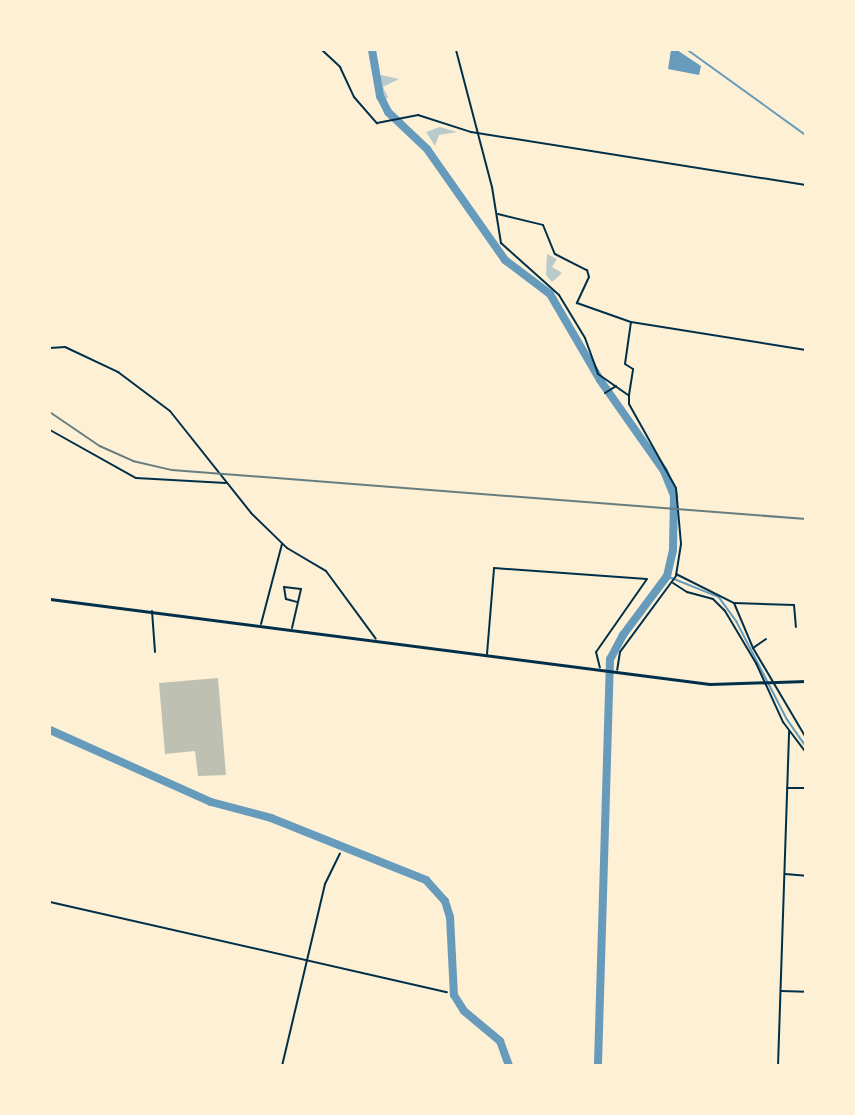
<!DOCTYPE html>
<html>
<head>
<meta charset="utf-8">
<style>
	body { margin:0 }
	#map { position:relative; width:855px; height:1115px; overflow:hidden; background:#fdf0d5; font-family:Rubik,sans-serif }
	div>[style] { position:absolute }
	[style*='--x'] { left:calc(var(--x)*1px); top:calc(var(--y)*1px); width:calc(var(--w)*1px); rotate:calc(var(--a)*1deg) }
	.green>* { inset:0; background:#b9caca }
	.water>* { inset:0; background:#669bbc }
	.stream>* { height:1.5px; margin:-0.75px; padding:0 0.75px; transform-origin:0.75px; border-radius:0.75px; background:#669bbc }
	.river>* { height:8px; margin:-4px; padding:0 4px; transform-origin:4px; border-radius:4px; background:#669bbc }
	.building>* { inset:0; background:#bec0b2 }
	.minor>* { height:2px; margin:-1px; padding:0 1px; transform-origin:1px; border-radius:1px; background:#003049 }
	.trunk>* { height:3px; margin:-1.5px; padding:0 1.5px; transform-origin:1.5px; border-radius:1.5px; background:#003049 }
	.rail>* { height:1.5px; margin:-0.75px; padding:0 0.75px; transform-origin:0.75px; border-radius:0.75px; background:#657d81 }
	span { translate:-50% -50%; white-space:nowrap; text-align:center; line-height:1.15; -webkit-text-stroke:6px #fdf0d5; paint-order:stroke }
	.frame { position:absolute; inset:0; border:51px solid #fdf0d5; pointer-events:none }
</style>
</head>
<body>
<div id="map">
	<div class="green">
		<div style="clip-path:polygon(381px 75px,399px 79px,383px 87px,388px 97px,385px 101px,377px 96px,375px 85px,375px 79px)"></div>
		<div style="clip-path:polygon(440px 127px,457px 132px,439px 135px,435px 146px,426px 132px)"></div>
		<div style="clip-path:polygon(547px 254px,557px 259px,552px 267px,562px 273px,552px 282px,546px 275px)"></div>
	</div>
	<div class="water">
		<div style="clip-path:polygon(671px 50px,677px 50px,701px 66px,699px 75px,668px 69px)"></div>
	</div>
	<div class="stream">
		<div style="--x:688;--y:50;--w:145;--a:35.8"></div>
		<div style="--x:667;--y:576;--w:56;--a:22"></div>
		<div style="--x:719;--y:597;--w:31;--a:54"></div>
		<div style="--x:737;--y:622;--w:109;--a:62.7"></div>
		<div style="--x:787;--y:719;--w:33;--a:55"></div>
	</div>
	<div class="river">
		<div style="--x:372;--y:50;--w:47;--a:80.1"></div>
		<div style="--x:380;--y:96;--w:18;--a:63"></div>
		<div style="--x:388;--y:112;--w:54;--a:43.5"></div>
		<div style="--x:427;--y:149;--w:136;--a:54.9"></div>
		<div style="--x:505;--y:260;--w:56;--a:37.1"></div>
		<div style="--x:550;--y:294;--w:99;--a:59.8"></div>
		<div style="--x:600;--y:380;--w:111;--a:54.9"></div>
		<div style="--x:664;--y:471;--w:27;--a:68"></div>
		<div style="--x:674;--y:496;--w:54;--a:91.1"></div>
		<div style="--x:673;--y:550;--w:27;--a:103"></div>
		<div style="--x:667;--y:576;--w:74;--a:126.7"></div>
		<div style="--x:623;--y:635;--w:27;--a:118"></div>
		<div style="--x:610;--y:659;--w:407;--a:91.7"></div>
		<div style="--x:50;--y:730;--w:176;--a:24.1"></div>
		<div style="--x:211;--y:802;--w:62;--a:14.9"></div>
		<div style="--x:271;--y:818;--w:167;--a:21.8"></div>
		<div style="--x:426;--y:880;--w:28;--a:48"></div>
		<div style="--x:445;--y:901;--w:17;--a:73"></div>
		<div style="--x:450;--y:917;--w:78;--a:87.1"></div>
		<div style="--x:454;--y:995;--w:19;--a:58"></div>
		<div style="--x:464;--y:1011;--w:47;--a:39.8"></div>
		<div style="--x:500;--y:1041;--w:27;--a:70"></div>
	</div>
	<div class="building">
		<div style="clip-path:polygon(218px 678px,226px 775px,198px 776px,195px 751px,165px 754px,159px 683px)"></div>
	</div>
	<div class="minor">
		<div style="--x:322;--y:50;--w:25;--a:43"></div>
		<div style="--x:340;--y:67;--w:33;--a:65"></div>
		<div style="--x:354;--y:97;--w:35;--a:49"></div>
		<div style="--x:377;--y:123;--w:42;--a:-11"></div>
		<div style="--x:418;--y:115;--w:56;--a:17.8"></div>
		<div style="--x:471;--y:132;--w:339;--a:9"></div>
		<div style="--x:456;--y:50;--w:142;--a:75.3"></div>
		<div style="--x:492;--y:187;--w:57;--a:80.9"></div>
		<div style="--x:501;--y:243;--w:78;--a:41.9"></div>
		<div style="--x:559;--y:295;--w:50;--a:58.8"></div>
		<div style="--x:585;--y:338;--w:38;--a:70"></div>
		<div style="--x:598;--y:374;--w:38;--a:35"></div>
		<div style="--x:629;--y:396;--w:8;--a:90"></div>
		<div style="--x:629;--y:404;--w:96;--a:60.8"></div>
		<div style="--x:676;--y:488;--w:56;--a:84.9"></div>
		<div style="--x:681;--y:544;--w:32;--a:99"></div>
		<div style="--x:676;--y:576;--w:94;--a:126.4"></div>
		<div style="--x:620;--y:652;--w:18;--a:99"></div>
		<div style="--x:498;--y:214;--w:46;--a:13.7"></div>
		<div style="--x:543;--y:225;--w:31;--a:68"></div>
		<div style="--x:555;--y:254;--w:36;--a:27"></div>
		<div style="--x:587;--y:270;--w:7;--a:74"></div>
		<div style="--x:589;--y:277;--w:29;--a:115"></div>
		<div style="--x:577;--y:303;--w:57;--a:19.4"></div>
		<div style="--x:631;--y:322;--w:177;--a:9.1"></div>
		<div style="--x:50;--y:348;--w:15;--a:-4"></div>
		<div style="--x:65;--y:347;--w:59;--a:25.3"></div>
		<div style="--x:118;--y:372;--w:65;--a:36.9"></div>
		<div style="--x:170;--y:411;--w:130;--a:51.5"></div>
		<div style="--x:251;--y:513;--w:50;--a:44.2"></div>
		<div style="--x:287;--y:548;--w:45;--a:30.5"></div>
		<div style="--x:326;--y:571;--w:84;--a:53.7"></div>
		<div style="--x:605;--y:393;--w:13;--a:-32"></div>
		<div style="--x:629;--y:395;--w:26;--a:-81"></div>
		<div style="--x:633;--y:369;--w:9;--a:-148"></div>
		<div style="--x:625;--y:364;--w:42;--a:-81.9"></div>
		<div style="--x:50;--y:430;--w:98;--a:29.2"></div>
		<div style="--x:136;--y:478;--w:90;--a:3.2"></div>
		<div style="--x:676;--y:574;--w:65;--a:26.6"></div>
		<div style="--x:734;--y:603;--w:49;--a:67.1"></div>
		<div style="--x:673;--y:583;--w:17;--a:33"></div>
		<div style="--x:687;--y:592;--w:27;--a:15"></div>
		<div style="--x:713;--y:599;--w:17;--a:45"></div>
		<div style="--x:725;--y:611;--w:61;--a:59.2"></div>
		<div style="--x:756;--y:663;--w:65;--a:65.4"></div>
		<div style="--x:783;--y:722;--w:38;--a:53"></div>
		<div style="--x:734;--y:603;--w:60;--a:1.9"></div>
		<div style="--x:794;--y:605;--w:22;--a:85"></div>
		<div style="--x:152;--y:611;--w:41;--a:85.8"></div>
		<div style="--x:261;--y:624;--w:83;--a:-75.3"></div>
		<div style="--x:292;--y:628;--w:40;--a:-77"></div>
		<div style="--x:301;--y:589;--w:17;--a:-173"></div>
		<div style="--x:284;--y:587;--w:12;--a:81"></div>
		<div style="--x:286;--y:599;--w:11;--a:15"></div>
		<div style="--x:766;--y:639;--w:16;--a:145"></div>
		<div style="--x:753;--y:648;--w:104;--a:59.5"></div>
		<div style="--x:487;--y:654;--w:86;--a:-85.3"></div>
		<div style="--x:494;--y:568;--w:153;--a:4.1"></div>
		<div style="--x:647;--y:579;--w:89;--a:124.9"></div>
		<div style="--x:596;--y:652;--w:16;--a:76"></div>
		<div style="--x:787;--y:788;--w:19;--a:0"></div>
		<div style="--x:785;--y:874;--w:21;--a:5"></div>
		<div style="--x:50;--y:902;--w:407;--a:12.8"></div>
		<div style="--x:781;--y:991;--w:25;--a:2"></div>
		<div style="--x:282;--y:1066;--w:187;--a:-76.7"></div>
		<div style="--x:325;--y:884;--w:34;--a:-64"></div>
		<div style="--x:778;--y:1066;--w:335;--a:-88.1"></div>
	</div>
	<div class="trunk">
		<div style="--x:50;--y:599;--w:665;--a:7.34"></div>
		<div style="--x:710;--y:684;--w:96;--a:-1.8"></div>
	</div>
	<div class="rail">
		<div style="--x:50;--y:412;--w:60;--a:34.2"></div>
		<div style="--x:100;--y:446;--w:36;--a:24"></div>
		<div style="--x:133;--y:461;--w:40;--a:13"></div>
		<div style="--x:172;--y:470;--w:636;--a:4.42"></div>
	</div>
	<div class="frame"></div>
</div>
</body>
</html>
